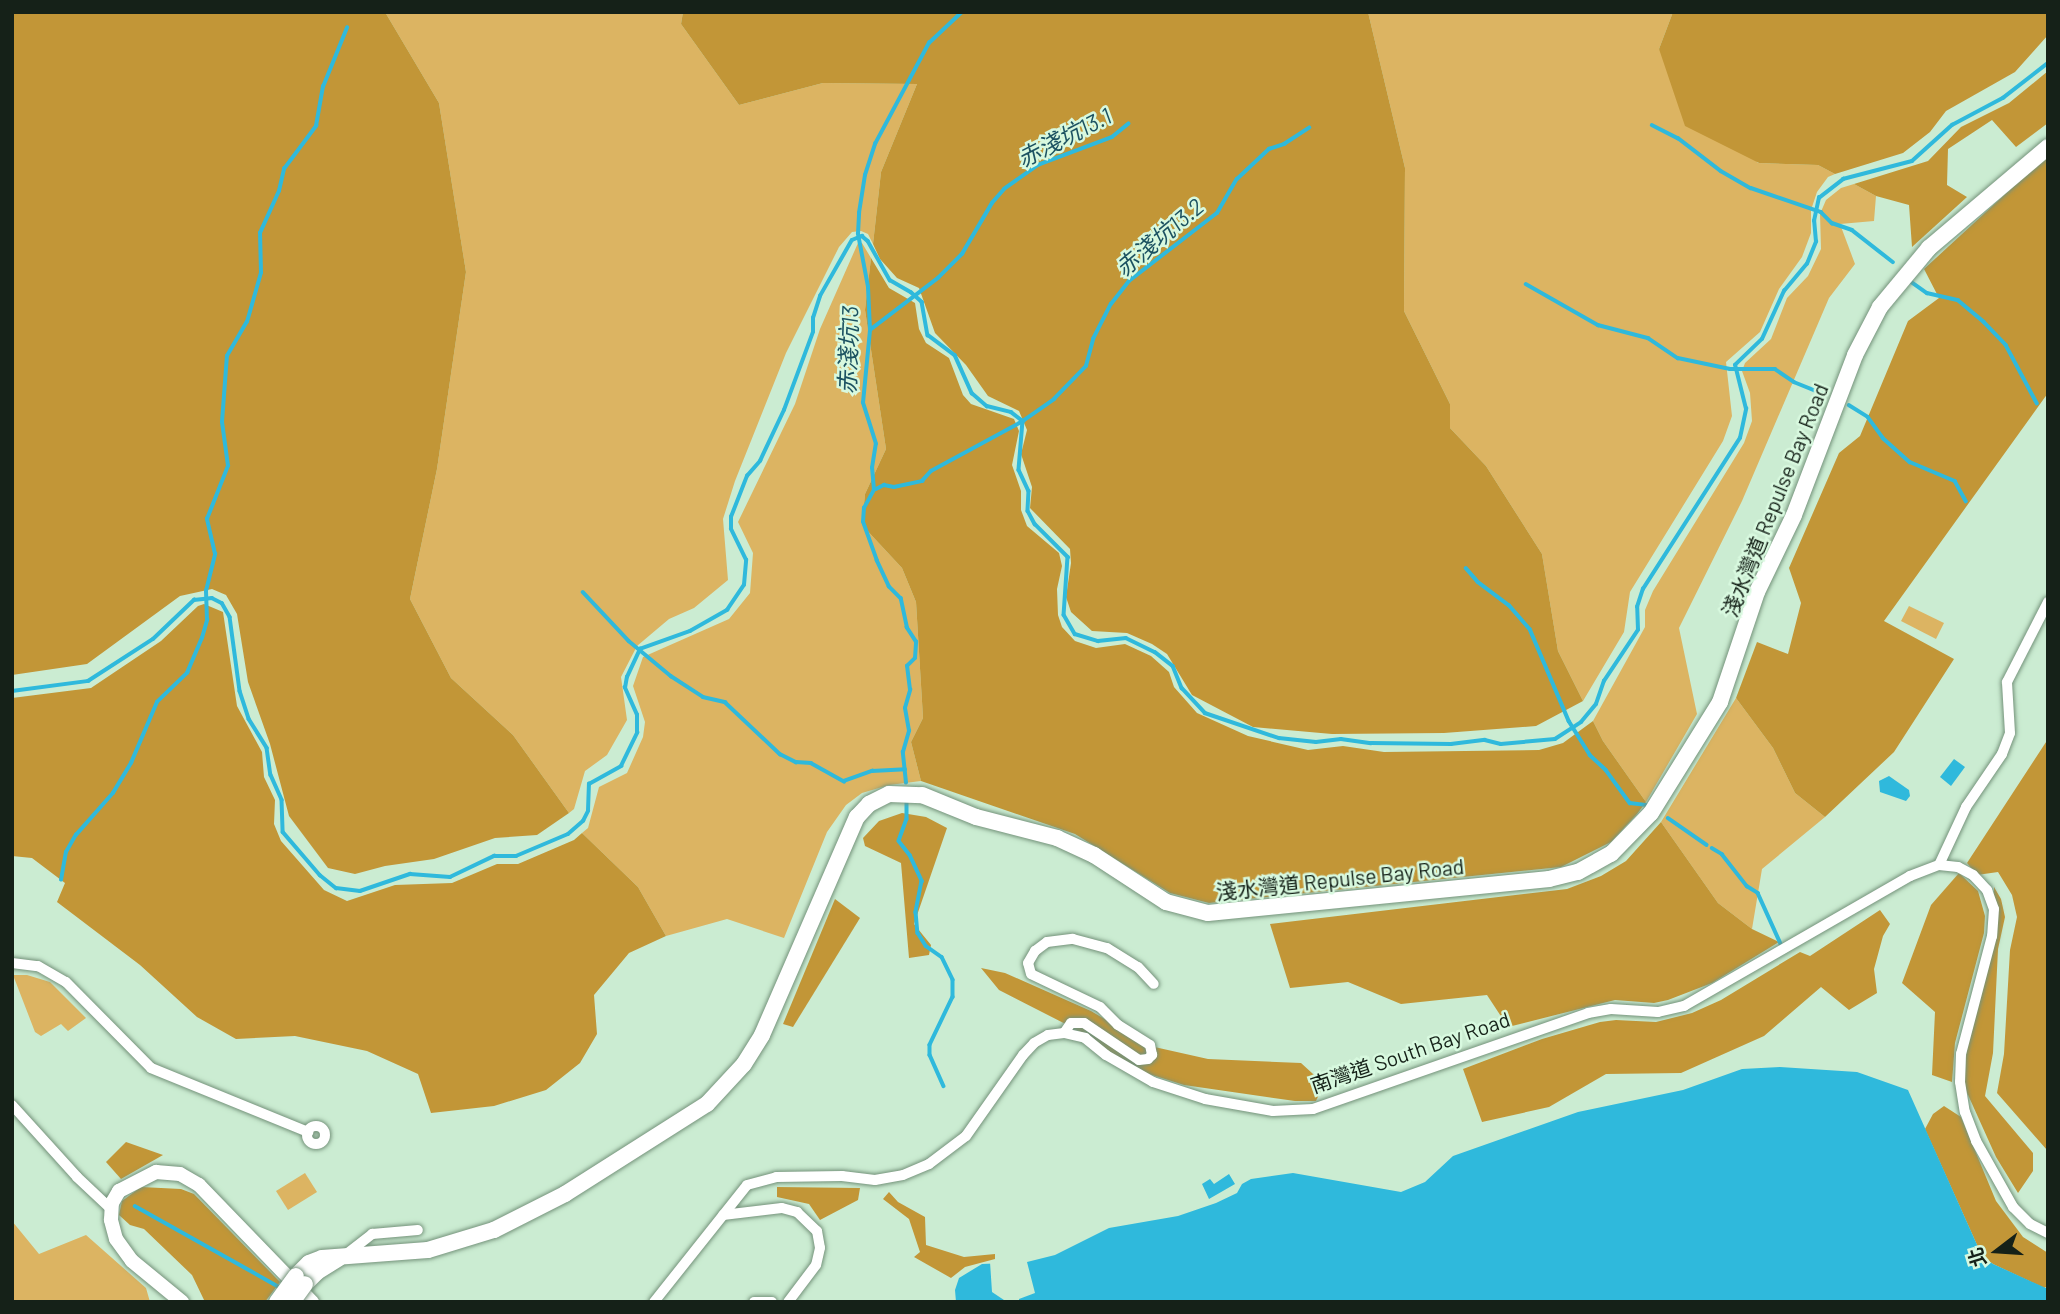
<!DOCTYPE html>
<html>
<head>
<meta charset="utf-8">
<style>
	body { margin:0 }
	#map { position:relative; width:2060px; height:1314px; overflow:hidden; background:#cbecd2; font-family:Barlow,"Noto Sans TC",sans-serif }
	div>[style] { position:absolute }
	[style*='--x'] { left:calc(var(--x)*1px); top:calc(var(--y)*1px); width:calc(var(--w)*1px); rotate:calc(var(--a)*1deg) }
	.green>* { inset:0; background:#dcb462 }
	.forest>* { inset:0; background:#c29637 }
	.water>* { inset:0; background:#2fb9dc }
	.pier>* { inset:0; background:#cbecd2 }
	.stream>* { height:3.5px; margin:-1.75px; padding:0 1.75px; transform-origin:1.75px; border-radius:1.75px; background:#2fb9dc }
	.roads { filter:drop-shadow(0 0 2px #74927a) drop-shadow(0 0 2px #74927a) }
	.minor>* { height:10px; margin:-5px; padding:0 5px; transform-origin:5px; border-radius:5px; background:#fff }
	.minor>.ring { margin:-5px; padding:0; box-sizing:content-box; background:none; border:10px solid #fff; border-radius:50% }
	.tertiary>* { height:14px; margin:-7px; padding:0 7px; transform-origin:7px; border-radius:7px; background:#fff }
	.secondary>* { height:16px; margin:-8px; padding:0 8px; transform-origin:8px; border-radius:8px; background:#fff }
	.bridges { filter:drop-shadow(0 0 2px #74927a) drop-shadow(0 0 2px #74927a) }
	.secondary-bridge>* { height:16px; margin:-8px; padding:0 8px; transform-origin:8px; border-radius:8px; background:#fff }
	span { translate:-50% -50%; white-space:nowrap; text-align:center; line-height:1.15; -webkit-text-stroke:5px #d8f9df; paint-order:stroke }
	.street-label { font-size:21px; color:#152118 }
	.water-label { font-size:23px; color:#1c5261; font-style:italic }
	.frame { position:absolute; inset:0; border:14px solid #152118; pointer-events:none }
	.north { position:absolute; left:1962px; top:1216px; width:70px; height:70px; -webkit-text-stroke:5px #d8f9df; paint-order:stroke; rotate:253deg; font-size:19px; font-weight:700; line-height:28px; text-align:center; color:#152118 }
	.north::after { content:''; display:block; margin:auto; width:24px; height:32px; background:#152118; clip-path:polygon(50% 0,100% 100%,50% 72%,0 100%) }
</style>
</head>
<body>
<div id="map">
	<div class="green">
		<div style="clip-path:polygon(385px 12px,683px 12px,681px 24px,739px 105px,823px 83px,917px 84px,881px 172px,873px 244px,868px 234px,861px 231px,852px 232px,839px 247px,786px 353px,735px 481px,723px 519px,728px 580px,694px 608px,669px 619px,637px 646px,621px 677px,627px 720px,607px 755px,585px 771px,574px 809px,569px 813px,513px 735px,451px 678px,410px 599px,437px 469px,466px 272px,439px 103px)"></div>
		<div style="clip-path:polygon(1368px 12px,1673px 12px,1659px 49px,1758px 163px,1818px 165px,1835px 174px,1828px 177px,1817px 192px,1811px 210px,1811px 233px,1802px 257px,1779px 289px,1760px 332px,1726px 362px,1732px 416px,1723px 441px,1630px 592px,1624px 632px,1583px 701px,1558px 651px,1542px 554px,1486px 466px,1450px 428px,1450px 404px,1404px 311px,1405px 168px)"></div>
		<div style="clip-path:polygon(1854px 184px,1876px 196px,1874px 221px,1840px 224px,1855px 264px,1829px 298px,1742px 501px,1679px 628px,1697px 714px,1646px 802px,1603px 741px,1593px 721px,1645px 627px,1645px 610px,1653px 591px,1744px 443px,1752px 421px,1750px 393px,1742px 371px,1745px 363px,1771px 339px,1787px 298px,1808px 276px,1821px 249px,1820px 214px,1826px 200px,1841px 188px)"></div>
		<div style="clip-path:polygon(858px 243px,862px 243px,871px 258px,865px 310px,886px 449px,865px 494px,862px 525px,902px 568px,916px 602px,923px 718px,911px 742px,921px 781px,889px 785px,862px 793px,846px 805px,827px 832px,784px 938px,727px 919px,666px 936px,638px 887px,582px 833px,588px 828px,599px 787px,627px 773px,643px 737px,645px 722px,633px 686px,643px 657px,729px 619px,750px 593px,753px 553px,738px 522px,795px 404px,820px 329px)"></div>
		<div style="clip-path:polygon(1909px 606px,1944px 623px,1936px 639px,1901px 621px)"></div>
		<div style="clip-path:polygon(1736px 698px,1773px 748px,1795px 793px,1825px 817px,1762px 869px,1752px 929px,1718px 903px,1661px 822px)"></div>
		<div style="clip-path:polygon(13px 975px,27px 975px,50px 982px,86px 1018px,68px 1031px,61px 1024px,41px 1036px,35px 1032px)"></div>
		<div style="clip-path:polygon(305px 1173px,317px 1192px,288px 1210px,276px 1191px)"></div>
		<div style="clip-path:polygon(12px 1221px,39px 1254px,86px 1235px,146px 1288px,150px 1302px,12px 1302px)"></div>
	</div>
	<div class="forest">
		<div style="clip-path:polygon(12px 12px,385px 12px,439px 103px,466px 272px,437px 469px,410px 599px,451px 678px,513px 735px,569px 813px,537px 835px,495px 838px,434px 859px,385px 866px,355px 874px,328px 868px,289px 816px,270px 744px,248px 682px,237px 614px,226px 595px,212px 589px,180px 596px,87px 664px,12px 675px)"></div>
		<div style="clip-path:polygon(683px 12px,1368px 12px,1405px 168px,1404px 311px,1450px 404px,1450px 428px,1486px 466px,1542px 554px,1558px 651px,1583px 701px,1536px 726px,1444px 733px,1332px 734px,1253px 727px,1192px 695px,1167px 654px,1152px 644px,1127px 633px,1092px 631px,1071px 612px,1066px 597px,1071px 563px,1070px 549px,1030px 508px,1032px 487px,1021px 454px,1027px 430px,1019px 411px,988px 396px,966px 365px,935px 333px,919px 288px,897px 278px,880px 259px,873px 244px,881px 172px,917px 84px,823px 83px,739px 105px,681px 24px)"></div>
		<div style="clip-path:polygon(1673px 12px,2048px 12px,2048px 35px,2015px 72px,1946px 111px,1930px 132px,1903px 153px,1835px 174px,1818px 165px,1759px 163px,1685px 126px,1659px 49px)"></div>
		<div style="clip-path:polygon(2048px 71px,2048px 123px,2016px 147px,1992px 120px,1948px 149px,1947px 185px,1967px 197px,1912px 247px,1909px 205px,1876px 196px,1854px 184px,1928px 161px,1961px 127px,2009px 103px)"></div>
		<div style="clip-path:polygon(2048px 155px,2048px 393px,1884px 621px,1954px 659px,1894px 752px,1825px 817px,1795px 793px,1773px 748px,1736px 698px,1757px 642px,1788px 654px,1801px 603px,1789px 568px,1839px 453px,1860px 436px,1908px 321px,1939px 298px,1924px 269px)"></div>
		<div style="clip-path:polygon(871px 258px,889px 288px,915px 303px,919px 329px,926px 343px,949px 358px,963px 395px,971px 404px,1014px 419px,1019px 431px,1012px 465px,1021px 491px,1021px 510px,1027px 526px,1059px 553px,1062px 566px,1057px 589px,1058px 615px,1062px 627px,1075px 641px,1096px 648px,1125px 644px,1151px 656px,1169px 672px,1174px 687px,1197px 713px,1248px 736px,1308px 750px,1343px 746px,1384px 752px,1539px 750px,1563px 743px,1593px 721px,1603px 741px,1646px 802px,1637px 814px,1611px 842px,1561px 867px,1209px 903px,1170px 893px,1075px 834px,921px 781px,911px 742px,923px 718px,916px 602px,902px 568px,862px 525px,865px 494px,886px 449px,865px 310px)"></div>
		<div style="clip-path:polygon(204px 604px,223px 612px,237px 706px,262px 752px,264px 777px,275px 800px,274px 824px,281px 841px,324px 890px,347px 901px,395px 885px,452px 883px,497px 864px,518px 864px,574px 840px,582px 833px,638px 887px,666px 936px,629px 953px,594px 995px,597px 1034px,580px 1063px,546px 1090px,494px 1106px,431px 1113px,418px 1074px,367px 1051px,295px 1036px,236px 1039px,197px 1017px,140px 965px,57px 902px,65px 883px,32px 858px,12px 856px,12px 698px,91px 688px,161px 641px,198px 606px)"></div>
		<div style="clip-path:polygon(2048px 739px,2048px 1147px,2047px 1150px,1997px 1093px,2004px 1054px,2010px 950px,2017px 917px,2012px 895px,1998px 872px,1977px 875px,1967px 863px)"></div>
		<div style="clip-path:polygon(902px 813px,926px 817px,947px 828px,914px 924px,931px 945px,929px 955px,909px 958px,901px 863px,865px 846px,863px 838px,879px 821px)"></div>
		<div style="clip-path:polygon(1661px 822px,1718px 903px,1752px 929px,1779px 942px,1712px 983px,1668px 1000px,1654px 1003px,1615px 1000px,1508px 1027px,1487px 995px,1401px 1004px,1348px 982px,1290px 988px,1270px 924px,1567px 889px,1601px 876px,1626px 861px)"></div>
		<div style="clip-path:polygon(1959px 873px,1978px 891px,1985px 916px,1984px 933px,1955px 1043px,1952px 1082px,1932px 1075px,1935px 1012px,1902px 983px,1931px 905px)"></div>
		<div style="clip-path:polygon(1994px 887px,2001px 899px,2005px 917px,1998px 949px,1993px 1053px,1985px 1096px,2033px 1153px,2033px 1171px,2018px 1193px,1996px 1157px,1964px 1086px,1967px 1045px,1994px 899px)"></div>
		<div style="clip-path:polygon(835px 899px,860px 918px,793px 1027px,783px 1024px)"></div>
		<div style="clip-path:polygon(1880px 910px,1890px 924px,1883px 936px,1874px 969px,1877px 993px,1849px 1010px,1821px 987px,1764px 1036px,1681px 1073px,1606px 1074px,1549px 1107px,1482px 1122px,1463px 1069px,1542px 1039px,1600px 1022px,1616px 1020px,1656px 1022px,1692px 1013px,1721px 1000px,1800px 952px,1810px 956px)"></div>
		<div style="clip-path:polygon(981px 968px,1005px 973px,1091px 1011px,1150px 1046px,1208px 1059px,1301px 1063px,1324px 1084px,1316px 1101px,1295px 1101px,1184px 1085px,1133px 1069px,1087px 1035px,999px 990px)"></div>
		<div style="clip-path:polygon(1944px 1106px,1961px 1117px,1996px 1201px,2023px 1237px,2048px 1253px,2048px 1286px,2044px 1288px,1993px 1264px,1982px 1256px,1925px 1129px,1933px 1114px)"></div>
		<div style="clip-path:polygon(126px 1142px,163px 1155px,121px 1179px,106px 1162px)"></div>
		<div style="clip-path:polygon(141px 1187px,181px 1189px,194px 1194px,280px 1282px,265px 1302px,205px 1302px,192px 1275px,144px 1229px,130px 1225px,119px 1215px,122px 1201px)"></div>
		<div style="clip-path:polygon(777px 1187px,860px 1188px,858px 1200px,820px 1220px,809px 1204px,777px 1197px)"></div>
		<div style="clip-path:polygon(889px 1192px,898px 1202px,925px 1217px,926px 1245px,964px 1257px,995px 1254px,995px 1259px,965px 1267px,951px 1278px,914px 1257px,920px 1252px,909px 1219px,883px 1199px)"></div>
	</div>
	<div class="water">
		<div style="clip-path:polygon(1954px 759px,1965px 767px,1951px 786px,1940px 777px)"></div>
		<div style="clip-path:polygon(1889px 776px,1909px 790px,1910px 796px,1906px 801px,1880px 792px,1879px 781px)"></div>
		<div style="clip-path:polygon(1780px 1067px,1857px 1072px,1908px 1090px,1982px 1256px,1993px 1264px,2048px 1289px,2048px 1302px,956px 1302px,955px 1290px,959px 1278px,982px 1264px,1027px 1262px,1055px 1255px,1109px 1228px,1178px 1216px,1216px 1203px,1237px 1193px,1242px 1184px,1251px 1179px,1293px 1173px,1401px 1192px,1425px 1182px,1453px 1156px,1578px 1112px,1683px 1090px,1742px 1069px)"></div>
		<div style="clip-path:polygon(1229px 1174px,1235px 1184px,1209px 1199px,1202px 1184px,1210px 1179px,1214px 1184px)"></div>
	</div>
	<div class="pier">
		<div style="clip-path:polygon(990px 1262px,1027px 1262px,1035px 1293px,1019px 1299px,1019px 1302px,1007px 1302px,992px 1292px)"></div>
	</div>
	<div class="stream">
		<div style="--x:1652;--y:125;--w:29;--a:27"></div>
		<div style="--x:1678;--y:138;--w:54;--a:37.5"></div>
		<div style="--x:1721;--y:171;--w:34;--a:30"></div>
		<div style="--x:1751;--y:188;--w:74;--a:18.9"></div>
		<div style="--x:1821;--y:212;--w:16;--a:45"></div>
		<div style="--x:1832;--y:223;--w:21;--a:19"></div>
		<div style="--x:1852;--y:230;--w:52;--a:38"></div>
		<div style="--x:1910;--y:281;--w:21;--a:35"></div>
		<div style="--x:1927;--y:293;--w:32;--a:13"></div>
		<div style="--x:1958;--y:300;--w:34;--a:40"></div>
		<div style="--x:1984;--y:322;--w:32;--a:46"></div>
		<div style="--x:2006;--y:345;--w:66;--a:61.9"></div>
		<div style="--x:1526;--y:284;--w:83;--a:29.7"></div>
		<div style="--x:1598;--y:325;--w:52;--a:14.6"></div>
		<div style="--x:1648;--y:338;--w:36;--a:34"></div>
		<div style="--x:1678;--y:358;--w:53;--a:11.9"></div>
		<div style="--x:1730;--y:369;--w:45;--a:0"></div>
		<div style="--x:1775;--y:369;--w:23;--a:34"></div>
		<div style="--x:1794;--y:382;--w:32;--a:22"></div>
		<div style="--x:870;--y:330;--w:86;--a:-37.4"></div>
		<div style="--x:938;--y:278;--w:34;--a:-45"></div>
		<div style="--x:962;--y:254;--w:59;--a:-59.5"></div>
		<div style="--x:992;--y:203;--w:18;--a:-49"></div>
		<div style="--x:1004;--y:189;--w:42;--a:-35.2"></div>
		<div style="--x:1038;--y:165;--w:79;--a:-20.7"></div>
		<div style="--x:1112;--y:137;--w:21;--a:-39"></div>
		<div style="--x:1849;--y:405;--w:22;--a:32"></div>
		<div style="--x:1868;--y:417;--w:26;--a:54"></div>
		<div style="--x:1883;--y:438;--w:36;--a:42"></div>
		<div style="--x:1910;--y:462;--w:49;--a:22.9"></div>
		<div style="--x:1955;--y:481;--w:23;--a:61"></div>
		<div style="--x:876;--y:489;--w:9;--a:-27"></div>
		<div style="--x:884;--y:485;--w:10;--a:11"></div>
		<div style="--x:894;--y:487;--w:29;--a:-12"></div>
		<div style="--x:922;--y:481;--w:13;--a:-48"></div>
		<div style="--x:931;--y:471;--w:105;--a:-28.5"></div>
		<div style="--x:1023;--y:421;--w:38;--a:-35"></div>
		<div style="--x:1054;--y:399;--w:46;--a:-45.9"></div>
		<div style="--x:1086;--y:366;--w:28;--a:-75"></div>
		<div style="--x:1093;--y:339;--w:39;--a:-63"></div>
		<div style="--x:1111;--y:304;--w:29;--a:-52"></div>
		<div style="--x:1129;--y:281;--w:111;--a:-37.7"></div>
		<div style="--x:1217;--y:213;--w:39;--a:-60"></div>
		<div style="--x:1237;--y:179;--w:44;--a:-43.2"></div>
		<div style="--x:1269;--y:149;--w:16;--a:-18"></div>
		<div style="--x:1284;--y:144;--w:30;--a:-33"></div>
		<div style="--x:1466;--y:568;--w:18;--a:49"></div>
		<div style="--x:1478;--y:582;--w:39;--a:37"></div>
		<div style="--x:1509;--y:605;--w:32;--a:49"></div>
		<div style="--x:1530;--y:629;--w:100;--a:67"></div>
		<div style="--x:1569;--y:721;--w:40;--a:58"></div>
		<div style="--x:1590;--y:755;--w:22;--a:43"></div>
		<div style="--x:1606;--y:770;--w:41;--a:54"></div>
		<div style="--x:1630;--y:803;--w:17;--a:7"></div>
		<div style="--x:583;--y:592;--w:67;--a:46.8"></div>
		<div style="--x:629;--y:641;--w:55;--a:39.8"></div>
		<div style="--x:671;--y:676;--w:38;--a:33"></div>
		<div style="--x:703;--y:697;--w:23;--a:13"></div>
		<div style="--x:725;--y:702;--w:76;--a:43.4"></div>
		<div style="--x:780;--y:754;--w:18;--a:27"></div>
		<div style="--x:796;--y:762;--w:15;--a:4"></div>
		<div style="--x:811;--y:763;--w:38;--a:29"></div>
		<div style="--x:844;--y:781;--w:30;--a:-20"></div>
		<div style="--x:872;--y:771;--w:33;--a:-3"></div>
		<div style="--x:12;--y:691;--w:77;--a:-7.5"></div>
		<div style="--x:88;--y:681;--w:77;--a:-32.9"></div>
		<div style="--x:153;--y:639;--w:57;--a:-43.6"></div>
		<div style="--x:194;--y:600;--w:18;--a:-6"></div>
		<div style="--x:212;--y:598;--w:11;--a:27"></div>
		<div style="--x:222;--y:603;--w:16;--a:60"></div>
		<div style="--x:230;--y:617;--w:75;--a:82.3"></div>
		<div style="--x:240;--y:691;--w:29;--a:72"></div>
		<div style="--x:249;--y:719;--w:34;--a:58"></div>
		<div style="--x:267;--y:748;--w:27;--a:82"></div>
		<div style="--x:271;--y:775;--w:27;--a:66"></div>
		<div style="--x:282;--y:800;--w:32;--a:88"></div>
		<div style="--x:283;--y:832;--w:57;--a:49.3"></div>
		<div style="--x:320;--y:875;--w:21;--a:39"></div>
		<div style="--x:336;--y:888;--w:24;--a:7"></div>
		<div style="--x:360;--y:891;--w:53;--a:-18.8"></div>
		<div style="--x:410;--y:874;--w:40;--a:4.3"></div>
		<div style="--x:450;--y:877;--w:49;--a:-25.5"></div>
		<div style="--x:494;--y:856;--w:22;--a:0"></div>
		<div style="--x:516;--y:856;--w:56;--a:-22.9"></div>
		<div style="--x:568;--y:834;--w:20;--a:-41"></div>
		<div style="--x:583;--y:821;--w:11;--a:-63"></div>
		<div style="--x:588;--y:811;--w:27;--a:-88"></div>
		<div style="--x:589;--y:784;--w:37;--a:-29"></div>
		<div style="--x:621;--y:766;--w:37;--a:-64"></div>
		<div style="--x:637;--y:733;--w:18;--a:-90"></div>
		<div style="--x:637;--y:715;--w:30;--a:-114"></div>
		<div style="--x:625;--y:688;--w:11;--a:-80"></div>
		<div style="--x:627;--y:677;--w:31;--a:-65"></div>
		<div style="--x:640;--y:649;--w:53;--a:-19.8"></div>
		<div style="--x:690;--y:631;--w:43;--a:-29.6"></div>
		<div style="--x:727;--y:610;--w:30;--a:-56"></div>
		<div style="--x:744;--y:585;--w:25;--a:-85"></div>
		<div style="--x:746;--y:560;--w:34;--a:-116"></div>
		<div style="--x:731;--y:529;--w:12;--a:-90"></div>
		<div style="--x:731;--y:517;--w:44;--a:-68.7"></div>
		<div style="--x:747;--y:476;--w:20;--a:-49"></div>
		<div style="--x:760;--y:461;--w:56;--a:-64.8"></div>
		<div style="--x:784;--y:410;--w:83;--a:-69.6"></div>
		<div style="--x:813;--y:332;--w:14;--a:-90"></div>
		<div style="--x:813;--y:318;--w:23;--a:-72"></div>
		<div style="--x:820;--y:296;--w:64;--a:-60.3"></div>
		<div style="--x:852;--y:240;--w:11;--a:-22"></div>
		<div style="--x:862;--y:236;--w:8;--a:40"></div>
		<div style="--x:868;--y:241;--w:45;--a:60.6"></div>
		<div style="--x:890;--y:280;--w:24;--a:30"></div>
		<div style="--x:911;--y:292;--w:15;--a:42"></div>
		<div style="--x:922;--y:302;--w:34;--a:80"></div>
		<div style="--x:928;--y:335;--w:34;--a:37"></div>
		<div style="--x:955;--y:355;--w:42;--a:65.9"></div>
		<div style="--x:972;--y:393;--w:20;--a:41"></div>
		<div style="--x:987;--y:406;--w:25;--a:14"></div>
		<div style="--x:1011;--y:412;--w:15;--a:37"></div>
		<div style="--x:1023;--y:421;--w:49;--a:94.7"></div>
		<div style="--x:1019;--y:470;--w:23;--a:65"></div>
		<div style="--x:1029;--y:491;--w:20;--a:93"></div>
		<div style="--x:1028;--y:511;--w:15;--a:62"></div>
		<div style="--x:1035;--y:524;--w:47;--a:45"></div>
		<div style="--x:1068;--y:557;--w:58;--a:93.9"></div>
		<div style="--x:1064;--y:615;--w:22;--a:60"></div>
		<div style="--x:1075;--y:634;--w:24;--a:17"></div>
		<div style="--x:1098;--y:641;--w:28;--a:-6"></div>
		<div style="--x:1126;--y:638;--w:32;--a:26"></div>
		<div style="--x:1155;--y:652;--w:23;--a:38"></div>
		<div style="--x:1173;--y:666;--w:24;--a:68"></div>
		<div style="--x:1182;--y:688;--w:34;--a:47"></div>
		<div style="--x:1205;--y:713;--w:78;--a:18.7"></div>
		<div style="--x:1279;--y:738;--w:37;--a:6"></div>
		<div style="--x:1316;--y:742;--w:25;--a:-7"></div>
		<div style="--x:1341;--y:739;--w:30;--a:8"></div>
		<div style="--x:1371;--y:743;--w:80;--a:0.7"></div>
		<div style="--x:1451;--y:744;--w:34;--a:-7"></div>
		<div style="--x:1485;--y:740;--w:16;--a:14"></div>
		<div style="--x:1501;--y:744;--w:54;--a:-5.3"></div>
		<div style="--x:1555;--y:739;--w:31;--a:-33"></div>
		<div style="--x:1581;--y:722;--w:23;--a:-50"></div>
		<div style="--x:1596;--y:704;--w:24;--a:-71"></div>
		<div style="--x:1604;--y:681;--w:61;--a:-56.3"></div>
		<div style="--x:1638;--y:630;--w:23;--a:-92"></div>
		<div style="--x:1637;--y:607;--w:19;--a:-72"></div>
		<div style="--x:1643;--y:589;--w:179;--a:-57.3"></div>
		<div style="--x:1740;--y:438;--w:30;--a:-78"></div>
		<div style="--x:1746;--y:409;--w:45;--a:-104"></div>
		<div style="--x:1735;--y:365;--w:37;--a:-44"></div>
		<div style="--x:1762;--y:339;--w:53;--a:-65.4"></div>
		<div style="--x:1784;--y:291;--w:35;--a:-50"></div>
		<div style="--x:1807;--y:264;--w:24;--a:-68"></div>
		<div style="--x:1816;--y:242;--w:21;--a:-95"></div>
		<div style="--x:1814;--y:221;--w:24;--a:-78"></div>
		<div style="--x:1819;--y:198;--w:31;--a:-38"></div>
		<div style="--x:1843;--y:179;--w:71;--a:-14.6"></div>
		<div style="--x:1912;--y:161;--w:54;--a:-42"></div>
		<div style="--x:1952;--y:125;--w:58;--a:-27.9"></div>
		<div style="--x:2003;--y:98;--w:57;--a:-37.9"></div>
		<div style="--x:906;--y:783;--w:31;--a:-96"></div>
		<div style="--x:903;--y:752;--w:22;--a:-74"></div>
		<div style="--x:909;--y:731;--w:23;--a:-100"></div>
		<div style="--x:905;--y:708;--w:19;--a:-74"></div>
		<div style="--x:910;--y:690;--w:24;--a:-97"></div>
		<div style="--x:907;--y:666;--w:11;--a:-45"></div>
		<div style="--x:915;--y:658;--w:16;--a:-86"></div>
		<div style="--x:916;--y:642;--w:17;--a:-123"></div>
		<div style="--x:907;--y:628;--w:30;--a:-102"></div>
		<div style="--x:901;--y:599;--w:17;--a:-135"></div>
		<div style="--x:889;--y:587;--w:29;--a:-115"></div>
		<div style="--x:877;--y:561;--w:41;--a:-109.7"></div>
		<div style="--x:863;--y:522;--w:14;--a:-86"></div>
		<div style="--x:864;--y:508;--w:21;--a:-61"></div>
		<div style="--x:874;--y:490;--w:22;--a:-95"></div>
		<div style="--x:872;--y:468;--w:24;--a:-81"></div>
		<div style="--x:876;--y:444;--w:43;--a:-107.6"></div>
		<div style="--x:863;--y:403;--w:73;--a:-84.5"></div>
		<div style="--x:870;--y:330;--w:43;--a:-92.7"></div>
		<div style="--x:868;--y:287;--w:54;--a:-100.7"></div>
		<div style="--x:858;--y:234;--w:21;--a:-87"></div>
		<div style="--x:859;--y:213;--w:38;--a:-81"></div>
		<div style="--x:865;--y:175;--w:33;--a:-72"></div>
		<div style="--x:875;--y:144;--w:115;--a:-61.9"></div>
		<div style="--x:929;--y:43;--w:45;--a:-43.2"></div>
		<div style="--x:907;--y:799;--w:20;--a:90"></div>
		<div style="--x:907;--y:819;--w:23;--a:110"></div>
		<div style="--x:899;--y:841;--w:18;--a:52"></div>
		<div style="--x:910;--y:855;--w:29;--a:65"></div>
		<div style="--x:922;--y:881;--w:32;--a:101"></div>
		<div style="--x:916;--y:912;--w:21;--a:85"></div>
		<div style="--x:918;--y:933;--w:15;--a:58"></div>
		<div style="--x:926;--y:946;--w:19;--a:35"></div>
		<div style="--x:942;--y:957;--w:25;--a:64"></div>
		<div style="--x:953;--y:980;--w:17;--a:90"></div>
		<div style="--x:953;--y:997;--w:53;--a:115.6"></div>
		<div style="--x:930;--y:1045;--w:10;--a:90"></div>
		<div style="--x:930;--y:1055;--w:34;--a:66"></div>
		<div style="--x:1668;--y:818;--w:47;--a:34.7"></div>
		<div style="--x:1712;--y:848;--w:12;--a:31"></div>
		<div style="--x:1722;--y:854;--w:41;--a:52"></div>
		<div style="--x:1747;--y:886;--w:13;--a:32"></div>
		<div style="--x:1758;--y:893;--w:56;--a:65.7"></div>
		<div style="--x:61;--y:880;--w:28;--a:-80"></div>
		<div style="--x:66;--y:852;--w:20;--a:-60"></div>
		<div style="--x:76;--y:835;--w:56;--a:-48.6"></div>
		<div style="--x:113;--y:793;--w:35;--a:-59"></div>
		<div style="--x:131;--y:763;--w:66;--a:-66.9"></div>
		<div style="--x:157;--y:702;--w:42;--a:-44"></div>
		<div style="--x:187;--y:673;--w:38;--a:-67"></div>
		<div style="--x:202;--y:638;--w:19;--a:-74"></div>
		<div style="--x:207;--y:620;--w:29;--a:-92"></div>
		<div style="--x:206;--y:591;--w:38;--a:-76"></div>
		<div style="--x:215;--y:554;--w:36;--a:-103"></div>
		<div style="--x:207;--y:519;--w:57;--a:-68.4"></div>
		<div style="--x:228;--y:466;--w:44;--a:-97.8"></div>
		<div style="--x:222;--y:422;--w:66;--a:-85.7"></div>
		<div style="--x:227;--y:356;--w:39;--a:-60"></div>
		<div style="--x:247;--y:322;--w:51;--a:-74.1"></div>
		<div style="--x:261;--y:273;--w:40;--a:-91.4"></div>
		<div style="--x:260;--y:233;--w:46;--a:-65.7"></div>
		<div style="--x:279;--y:191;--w:23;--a:-77"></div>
		<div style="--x:284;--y:169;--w:54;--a:-53.3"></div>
		<div style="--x:316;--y:126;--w:40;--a:-80"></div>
		<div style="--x:323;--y:87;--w:64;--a:-67.9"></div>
		<div style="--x:135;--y:1206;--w:170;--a:29.3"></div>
	</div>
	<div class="roads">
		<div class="minor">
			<div style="--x:1939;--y:865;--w:64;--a:-65"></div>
			<div style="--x:1966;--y:807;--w:64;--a:-55.8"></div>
			<div style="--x:2002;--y:754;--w:22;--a:-69"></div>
			<div style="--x:2010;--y:733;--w:51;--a:-93.4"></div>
			<div style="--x:2007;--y:682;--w:90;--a:-62.9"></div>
			<div style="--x:12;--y:963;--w:26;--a:7"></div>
			<div style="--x:38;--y:966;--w:32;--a:30"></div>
			<div style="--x:66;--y:982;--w:121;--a:45.3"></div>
			<div style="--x:151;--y:1068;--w:170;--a:22.2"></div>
			<div style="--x:1064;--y:1033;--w:12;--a:-55"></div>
			<div style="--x:1071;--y:1023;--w:13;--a:0"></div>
			<div style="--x:1084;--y:1023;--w:66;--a:33.9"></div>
			<div style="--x:1139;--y:1060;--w:9;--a:-6"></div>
			<div style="--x:1148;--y:1059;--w:6;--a:-45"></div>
			<div style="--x:1152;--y:1055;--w:10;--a:-101"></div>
			<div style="--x:1150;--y:1045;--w:38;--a:-148"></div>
			<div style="--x:1118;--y:1025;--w:25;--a:-135"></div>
			<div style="--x:1100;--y:1007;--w:76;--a:-154.4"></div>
			<div style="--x:1031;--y:974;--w:11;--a:-105"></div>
			<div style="--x:1028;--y:963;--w:14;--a:-60"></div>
			<div style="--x:1035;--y:951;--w:15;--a:-37"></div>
			<div style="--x:1047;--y:942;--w:26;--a:-7"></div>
			<div style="--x:1073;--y:939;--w:35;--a:15"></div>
			<div style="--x:1107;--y:948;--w:36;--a:32"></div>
			<div style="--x:1138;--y:967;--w:23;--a:47"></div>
			<div style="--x:12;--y:1105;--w:97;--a:47.9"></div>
			<div style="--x:77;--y:1177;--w:45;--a:43.2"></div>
			<div class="ring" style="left:307px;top:1126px;width:8px;height:8px"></div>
			<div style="--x:723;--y:1215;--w:59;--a:-6.8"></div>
			<div style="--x:782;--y:1208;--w:16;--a:15"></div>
			<div style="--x:797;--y:1212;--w:28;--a:44"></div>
			<div style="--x:817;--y:1231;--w:17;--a:80"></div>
			<div style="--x:820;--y:1248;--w:17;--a:103"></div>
			<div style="--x:816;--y:1265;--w:46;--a:127.1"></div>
			<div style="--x:344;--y:1256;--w:36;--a:-38"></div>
			<div style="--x:372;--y:1234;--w:46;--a:-5"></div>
			<div style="--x:654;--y:1302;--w:149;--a:-51.5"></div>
			<div style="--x:747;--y:1185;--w:30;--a:-15"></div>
			<div style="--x:776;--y:1177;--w:66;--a:-0.9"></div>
			<div style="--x:842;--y:1176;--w:33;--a:7"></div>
			<div style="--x:875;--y:1180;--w:28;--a:-10"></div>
			<div style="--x:903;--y:1175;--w:28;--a:-23"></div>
			<div style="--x:929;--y:1164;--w:46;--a:-37.1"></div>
			<div style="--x:966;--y:1136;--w:99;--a:-54.9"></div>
			<div style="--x:1023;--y:1055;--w:16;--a:-47"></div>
			<div style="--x:1034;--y:1043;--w:16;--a:-30"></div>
			<div style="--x:1048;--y:1035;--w:16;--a:-7"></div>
			<div style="--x:1064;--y:1033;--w:22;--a:13"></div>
			<div style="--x:1085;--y:1038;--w:27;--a:39"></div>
			<div style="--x:1106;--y:1055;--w:54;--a:29.9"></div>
			<div style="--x:1153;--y:1082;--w:55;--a:18.1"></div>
			<div style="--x:1205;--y:1099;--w:69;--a:10"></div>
			<div style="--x:1273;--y:1111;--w:40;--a:-2.9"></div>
			<div style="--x:1313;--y:1109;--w:291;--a:-19.2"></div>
			<div style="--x:1588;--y:1013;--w:23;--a:-10"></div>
			<div style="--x:1611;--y:1009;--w:47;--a:3.7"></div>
			<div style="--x:1658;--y:1012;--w:27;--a:-13"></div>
			<div style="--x:1684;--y:1006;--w:261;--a:-29.9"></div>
			<div style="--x:1910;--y:876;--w:31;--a:-21"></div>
			<div style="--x:1939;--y:865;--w:19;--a:6"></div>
			<div style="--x:1958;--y:867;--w:17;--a:28"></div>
			<div style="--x:1973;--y:875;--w:21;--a:47"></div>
			<div style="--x:1987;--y:890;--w:20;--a:70"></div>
			<div style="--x:1994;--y:909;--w:27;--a:94"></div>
			<div style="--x:1992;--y:936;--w:122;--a:104.7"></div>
			<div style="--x:1961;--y:1054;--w:28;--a:92"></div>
			<div style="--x:1960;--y:1082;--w:30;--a:81"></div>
			<div style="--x:1965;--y:1112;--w:31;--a:69"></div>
			<div style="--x:1976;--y:1141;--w:76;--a:60.7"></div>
			<div style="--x:2013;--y:1207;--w:24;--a:45"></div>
			<div style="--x:2030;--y:1224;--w:20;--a:27"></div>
			<div style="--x:754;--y:1302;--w:18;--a:0"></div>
		</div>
		<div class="tertiary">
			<div style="--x:182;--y:1302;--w:65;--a:-140.6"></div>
			<div style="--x:132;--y:1261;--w:27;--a:-126"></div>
			<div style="--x:116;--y:1239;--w:20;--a:-105"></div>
			<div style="--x:111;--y:1220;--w:17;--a:-87"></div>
			<div style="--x:112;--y:1203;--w:14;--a:-60"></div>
			<div style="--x:119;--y:1191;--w:42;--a:-27.2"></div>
			<div style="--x:156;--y:1172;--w:24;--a:5"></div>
			<div style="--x:180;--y:1174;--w:22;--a:30"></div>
			<div style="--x:199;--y:1185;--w:163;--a:46"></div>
		</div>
		<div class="secondary">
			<div style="--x:296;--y:1276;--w:18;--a:-45"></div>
			<div style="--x:309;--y:1263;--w:14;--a:-21"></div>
			<div style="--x:322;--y:1258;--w:106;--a:-4.3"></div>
			<div style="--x:428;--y:1250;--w:69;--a:-16.9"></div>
			<div style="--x:494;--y:1230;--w:80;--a:-26.9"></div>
			<div style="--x:565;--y:1194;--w:168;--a:-32.4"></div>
			<div style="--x:707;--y:1104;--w:54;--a:-47.2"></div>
			<div style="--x:744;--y:1064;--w:34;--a:-58"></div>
			<div style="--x:762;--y:1035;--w:238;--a:-66.5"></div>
			<div style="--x:857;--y:817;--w:18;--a:-47"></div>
			<div style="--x:869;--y:804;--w:22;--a:-27"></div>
			<div style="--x:889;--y:794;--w:33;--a:2"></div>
			<div style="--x:922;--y:795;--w:58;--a:22.2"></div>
			<div style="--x:976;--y:817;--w:84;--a:14.5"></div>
			<div style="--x:1057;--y:838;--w:41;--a:24.7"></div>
			<div style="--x:1094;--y:855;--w:86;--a:33.1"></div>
			<div style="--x:1166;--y:902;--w:43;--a:14.7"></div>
			<div style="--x:1208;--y:913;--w:343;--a:-5.7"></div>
			<div style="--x:1549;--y:879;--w:30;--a:-14"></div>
			<div style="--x:1578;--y:872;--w:38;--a:-29"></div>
			<div style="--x:1611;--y:854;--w:57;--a:-45.7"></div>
			<div style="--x:1651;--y:813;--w:131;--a:-58.1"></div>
			<div style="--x:1720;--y:702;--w:116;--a:-71.4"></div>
			<div style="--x:1757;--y:592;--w:85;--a:-64.3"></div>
			<div style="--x:1794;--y:515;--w:171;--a:-69.1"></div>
			<div style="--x:1855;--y:355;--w:54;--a:-62.5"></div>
			<div style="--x:1880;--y:307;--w:77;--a:-50.3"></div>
			<div style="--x:1929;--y:248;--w:156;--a:-40.3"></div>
			<div style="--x:305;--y:1284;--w:17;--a:-45"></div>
			<div style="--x:317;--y:1272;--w:26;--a:-32"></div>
		</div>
	</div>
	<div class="bridges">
		<div class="secondary-bridge">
			<div style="--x:277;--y:1302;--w:32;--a:-54"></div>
			<div style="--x:292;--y:1302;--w:22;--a:-54"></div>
		</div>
	</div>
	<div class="street-label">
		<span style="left:1775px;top:500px;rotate:-68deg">淺水灣道 Repulse Bay Road</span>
		<span style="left:1340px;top:879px;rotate:-6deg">淺水灣道 Repulse Bay Road</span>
		<span style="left:1410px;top:1052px;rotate:-19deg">南灣道 South Bay Road</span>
	</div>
	<div class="water-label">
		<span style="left:1064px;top:137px;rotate:-27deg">赤淺坑13.1</span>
		<span style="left:1159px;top:237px;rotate:-40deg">赤淺坑13.2</span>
		<span style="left:848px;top:350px;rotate:-88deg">赤淺坑13</span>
	</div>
	<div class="frame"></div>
	<div class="north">北</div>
</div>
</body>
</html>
